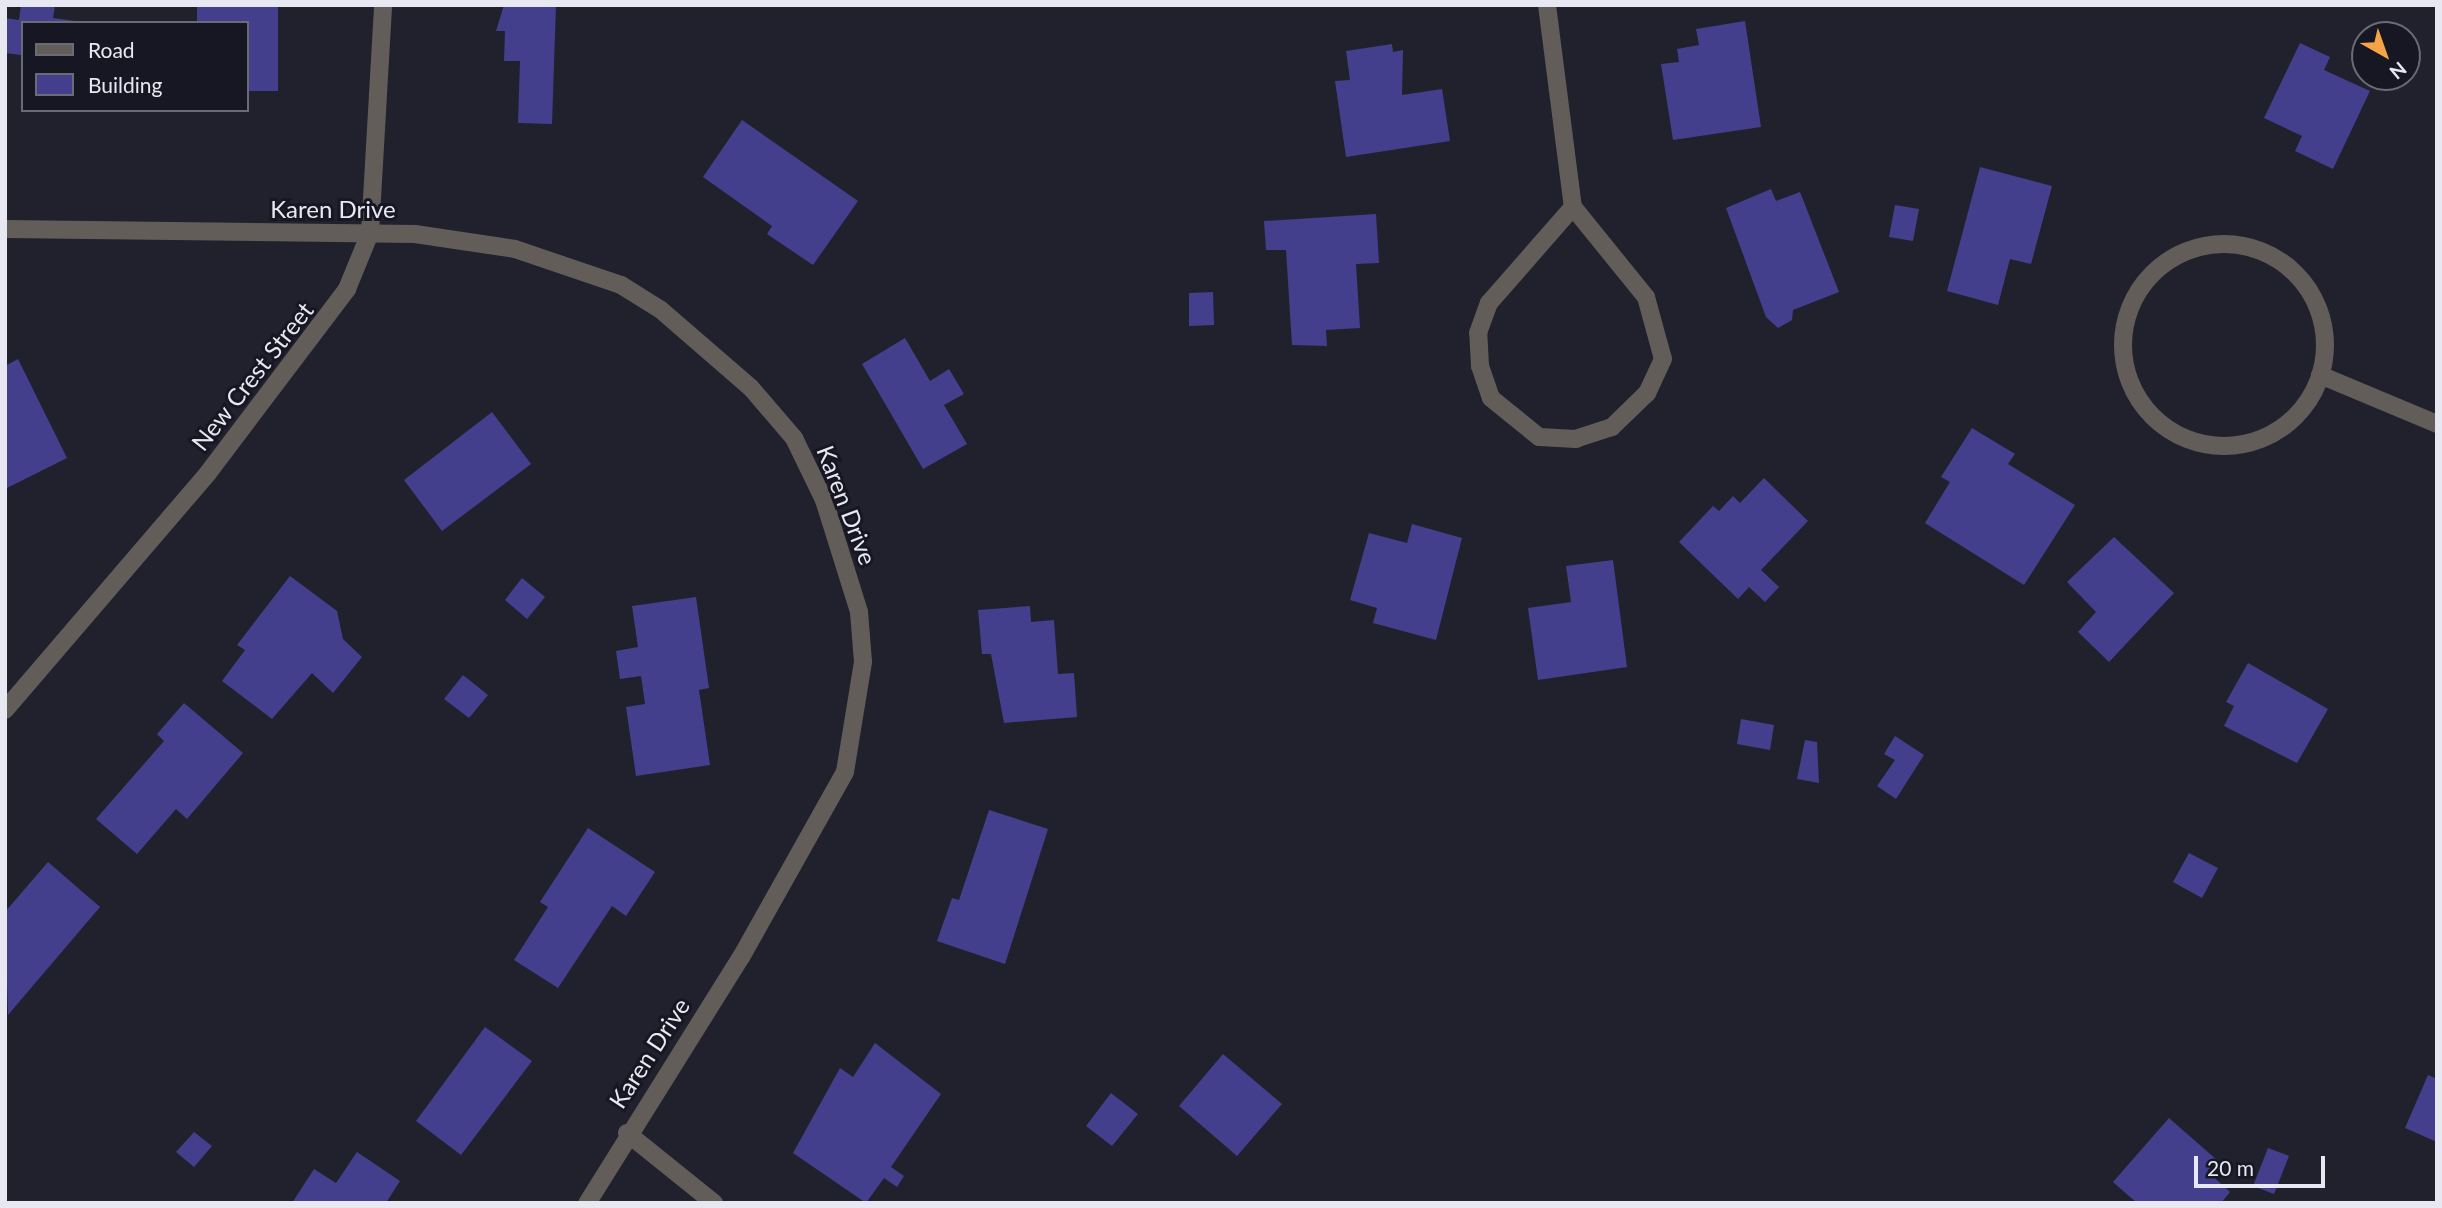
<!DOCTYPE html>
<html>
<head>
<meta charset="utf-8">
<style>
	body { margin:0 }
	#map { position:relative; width:2442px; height:1208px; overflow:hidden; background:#20212d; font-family:Lato,sans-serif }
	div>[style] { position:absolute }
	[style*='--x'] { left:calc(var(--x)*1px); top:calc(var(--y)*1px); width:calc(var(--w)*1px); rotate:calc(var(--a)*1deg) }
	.building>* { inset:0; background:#433f8d }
	.minor>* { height:18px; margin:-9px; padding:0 9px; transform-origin:9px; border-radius:9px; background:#625d58 }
	.minor>.ring { margin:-9px; padding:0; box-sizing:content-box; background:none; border:18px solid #625d58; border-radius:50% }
	span { translate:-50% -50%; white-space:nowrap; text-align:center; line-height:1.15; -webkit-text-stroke:6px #171723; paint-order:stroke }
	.street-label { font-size:24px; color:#e7e8f1 }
	.frame { position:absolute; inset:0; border:7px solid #e7e8f1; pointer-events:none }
	.legend { position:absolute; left:21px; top:21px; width:228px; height:91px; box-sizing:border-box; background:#171723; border:2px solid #6a6b75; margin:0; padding:9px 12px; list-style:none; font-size:21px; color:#e7e8f1 }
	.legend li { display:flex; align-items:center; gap:14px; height:35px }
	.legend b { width:35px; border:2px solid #6a6b75 }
	.north { position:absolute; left:2351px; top:21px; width:70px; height:70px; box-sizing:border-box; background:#171723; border:2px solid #6a6b75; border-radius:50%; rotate:140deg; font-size:19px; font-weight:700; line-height:28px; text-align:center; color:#e7e8f1 }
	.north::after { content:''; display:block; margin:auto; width:24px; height:32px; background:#f6a246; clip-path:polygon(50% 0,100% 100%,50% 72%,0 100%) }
	.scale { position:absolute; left:2194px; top:1156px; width:131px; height:32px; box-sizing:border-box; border:4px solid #e7e8f1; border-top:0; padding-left:9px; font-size:21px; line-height:24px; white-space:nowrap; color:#e7e8f1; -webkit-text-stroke:5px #171723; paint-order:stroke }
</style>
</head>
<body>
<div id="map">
	<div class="building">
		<div style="clip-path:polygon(21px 5px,55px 5px,53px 18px,75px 21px,23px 23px,23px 73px,21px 55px,5px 53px,5px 18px,19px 20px)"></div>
		<div style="clip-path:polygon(197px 5px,278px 5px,278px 91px,247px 91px,247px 23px,197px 23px)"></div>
		<div style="clip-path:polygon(504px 5px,556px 5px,552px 124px,518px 123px,520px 61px,504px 61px,505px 31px,496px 31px)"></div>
		<div style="clip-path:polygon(1745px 21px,1761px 127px,1673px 140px,1661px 64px,1679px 62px,1677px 49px,1699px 45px,1696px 29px)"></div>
		<div style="clip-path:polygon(2300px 43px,2330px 57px,2324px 70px,2370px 91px,2333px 169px,2295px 151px,2302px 136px,2264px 118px)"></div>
		<div style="clip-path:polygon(1392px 44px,1393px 52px,1403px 50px,1402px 95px,1442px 89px,1450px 141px,1346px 157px,1335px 81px,1350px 80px,1346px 51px)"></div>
		<div style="clip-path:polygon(742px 120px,858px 201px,813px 265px,767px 234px,772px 226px,703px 177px)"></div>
		<div style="clip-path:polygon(1980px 167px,2052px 186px,2031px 264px,2010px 259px,1998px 305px,1947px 291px)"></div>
		<div style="clip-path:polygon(1771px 189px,1776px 201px,1800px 192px,1839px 292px,1793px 310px,1792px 320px,1778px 328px,1766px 317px,1726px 208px)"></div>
		<div style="clip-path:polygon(1895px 205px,1919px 209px,1913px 241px,1889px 237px)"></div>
		<div style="clip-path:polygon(1376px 214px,1379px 263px,1356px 264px,1360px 328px,1326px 330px,1327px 346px,1292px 345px,1286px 250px,1266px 250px,1264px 221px)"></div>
		<div style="clip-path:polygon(1213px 292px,1214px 325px,1189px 326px,1189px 293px)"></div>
		<div style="clip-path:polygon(905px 338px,930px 381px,949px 369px,964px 394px,944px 405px,967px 444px,923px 469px,862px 364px)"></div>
		<div style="clip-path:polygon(18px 359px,67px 458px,5px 489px,5px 366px)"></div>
		<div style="clip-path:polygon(492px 412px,531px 464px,442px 531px,404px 480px)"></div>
		<div style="clip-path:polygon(1972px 428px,2015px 454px,2008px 464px,2075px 505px,2024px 585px,1925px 523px,1950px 482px,1941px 477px)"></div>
		<div style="clip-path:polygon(1764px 478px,1808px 521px,1761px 570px,1779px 587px,1765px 602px,1749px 587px,1738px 599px,1679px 542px,1713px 506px,1719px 511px,1733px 496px,1740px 503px)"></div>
		<div style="clip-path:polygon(1412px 524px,1462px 538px,1436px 640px,1373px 623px,1377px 608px,1350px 600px,1369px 533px,1407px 543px)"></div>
		<div style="clip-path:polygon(2114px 537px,2174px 593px,2109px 662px,2078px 632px,2096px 612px,2067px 582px)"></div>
		<div style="clip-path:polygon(1613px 560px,1627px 667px,1538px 680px,1528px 608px,1571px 602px,1566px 566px)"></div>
		<div style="clip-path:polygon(290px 576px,337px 611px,343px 639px,362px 657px,333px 693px,312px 673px,272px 719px,222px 681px,245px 650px,237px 645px)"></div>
		<div style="clip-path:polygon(522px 578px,545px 597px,527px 619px,505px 600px)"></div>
		<div style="clip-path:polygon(696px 597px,709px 688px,699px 690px,710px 765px,636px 776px,626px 707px,645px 704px,641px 676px,620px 679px,616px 651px,638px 647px,632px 606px)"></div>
		<div style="clip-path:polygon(1030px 606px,1031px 622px,1054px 620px,1058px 674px,1074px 673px,1077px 717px,1004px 723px,991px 654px,982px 654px,978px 610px)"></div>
		<div style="clip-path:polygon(2248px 663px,2328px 709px,2297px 763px,2224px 726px,2234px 706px,2226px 702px)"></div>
		<div style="clip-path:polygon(463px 675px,488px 695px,469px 718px,444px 699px)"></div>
		<div style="clip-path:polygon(184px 703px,243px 753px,187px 819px,176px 809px,137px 854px,96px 819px,164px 741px,157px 734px)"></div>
		<div style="clip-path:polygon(1741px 719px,1774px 725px,1770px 750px,1737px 744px)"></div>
		<div style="clip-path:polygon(1895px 736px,1924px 755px,1896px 799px,1877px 786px,1895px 760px,1884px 754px)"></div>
		<div style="clip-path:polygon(1805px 740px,1817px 742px,1819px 783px,1797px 779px)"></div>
		<div style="clip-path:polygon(989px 810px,1048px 829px,1005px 964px,937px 941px,952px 898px,959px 900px)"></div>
		<div style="clip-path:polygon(588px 828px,655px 872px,626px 916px,612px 906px,558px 988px,514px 960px,548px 907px,540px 902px)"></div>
		<div style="clip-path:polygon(2189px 853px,2218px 868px,2202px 898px,2173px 882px)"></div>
		<div style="clip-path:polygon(48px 862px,100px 907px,8px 1015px,5px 912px)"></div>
		<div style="clip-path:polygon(485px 1027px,532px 1061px,461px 1155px,416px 1121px)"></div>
		<div style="clip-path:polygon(875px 1043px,941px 1094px,891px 1167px,904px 1176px,897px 1187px,884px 1178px,866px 1203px,793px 1153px,840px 1068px,853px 1077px)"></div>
		<div style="clip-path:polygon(1223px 1054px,1282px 1104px,1237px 1156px,1179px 1106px)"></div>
		<div style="clip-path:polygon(2428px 1075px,2437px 1079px,2437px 1142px,2405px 1128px)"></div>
		<div style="clip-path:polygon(1111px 1093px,1138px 1114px,1112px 1146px,1086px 1126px)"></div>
		<div style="clip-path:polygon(2169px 1118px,2217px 1160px,2207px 1171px,2230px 1192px,2221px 1203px,2137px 1203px,2113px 1182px)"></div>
		<div style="clip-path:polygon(194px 1132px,212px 1146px,194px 1167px,176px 1152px)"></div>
		<div style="clip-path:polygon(2268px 1148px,2289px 1156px,2274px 1194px,2253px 1186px)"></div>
		<div style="clip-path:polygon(357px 1152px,400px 1181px,386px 1203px,292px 1203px,314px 1169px,336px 1183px)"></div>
	</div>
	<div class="minor">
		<div style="--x:1547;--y:5;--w:204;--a:82.7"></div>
		<div style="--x:1573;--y:207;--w:116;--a:51"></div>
		<div style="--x:1646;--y:297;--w:64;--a:74.7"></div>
		<div style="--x:1663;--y:359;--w:38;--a:115"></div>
		<div style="--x:1647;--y:393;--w:49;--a:135.8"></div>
		<div style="--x:1612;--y:427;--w:38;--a:162"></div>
		<div style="--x:1576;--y:439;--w:37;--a:-177"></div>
		<div style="--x:1539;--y:437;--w:62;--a:-140.9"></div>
		<div style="--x:1491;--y:398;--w:34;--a:-109"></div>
		<div style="--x:1480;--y:366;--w:33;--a:-93"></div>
		<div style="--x:1478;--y:333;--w:32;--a:-70"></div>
		<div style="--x:1489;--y:303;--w:128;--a:-48.8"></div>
		<div style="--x:5;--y:229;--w:410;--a:0.7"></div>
		<div style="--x:415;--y:234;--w:101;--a:8.5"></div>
		<div style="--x:515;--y:249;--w:112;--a:18.8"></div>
		<div style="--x:621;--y:285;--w:47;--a:32"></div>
		<div style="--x:661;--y:310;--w:119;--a:40.9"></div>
		<div style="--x:751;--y:388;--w:66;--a:49.3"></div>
		<div style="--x:794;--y:438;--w:69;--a:64.2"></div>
		<div style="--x:824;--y:500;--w:117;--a:72.6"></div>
		<div style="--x:859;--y:612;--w:50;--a:85.4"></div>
		<div style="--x:863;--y:662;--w:111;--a:99.3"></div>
		<div style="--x:845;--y:772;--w:212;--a:119.3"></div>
		<div style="--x:741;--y:957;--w:290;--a:122"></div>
		<div class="ring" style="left:2123px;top:244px;width:184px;height:184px"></div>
		<div style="--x:2320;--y:375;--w:127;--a:22.7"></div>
		<div style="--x:5;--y:710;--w:312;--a:-49.4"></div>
		<div style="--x:208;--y:473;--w:231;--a:-52.9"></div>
		<div style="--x:347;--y:289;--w:61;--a:-67.7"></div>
		<div style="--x:370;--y:233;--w:228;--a:-86.7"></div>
		<div style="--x:627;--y:1133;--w:112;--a:38.8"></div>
	</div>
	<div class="street-label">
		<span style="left:333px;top:209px">Karen Drive</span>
		<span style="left:252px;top:376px;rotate:-52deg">New Crest Street</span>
		<span style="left:847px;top:505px;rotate:69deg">Karen Drive</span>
		<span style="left:649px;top:1053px;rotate:-57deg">Karen Drive</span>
	</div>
	<div class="frame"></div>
	<ul class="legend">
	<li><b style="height:9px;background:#625d58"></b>Road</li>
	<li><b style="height:19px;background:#433f8d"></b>Building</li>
	</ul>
	<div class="north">N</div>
	<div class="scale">20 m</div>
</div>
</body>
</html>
